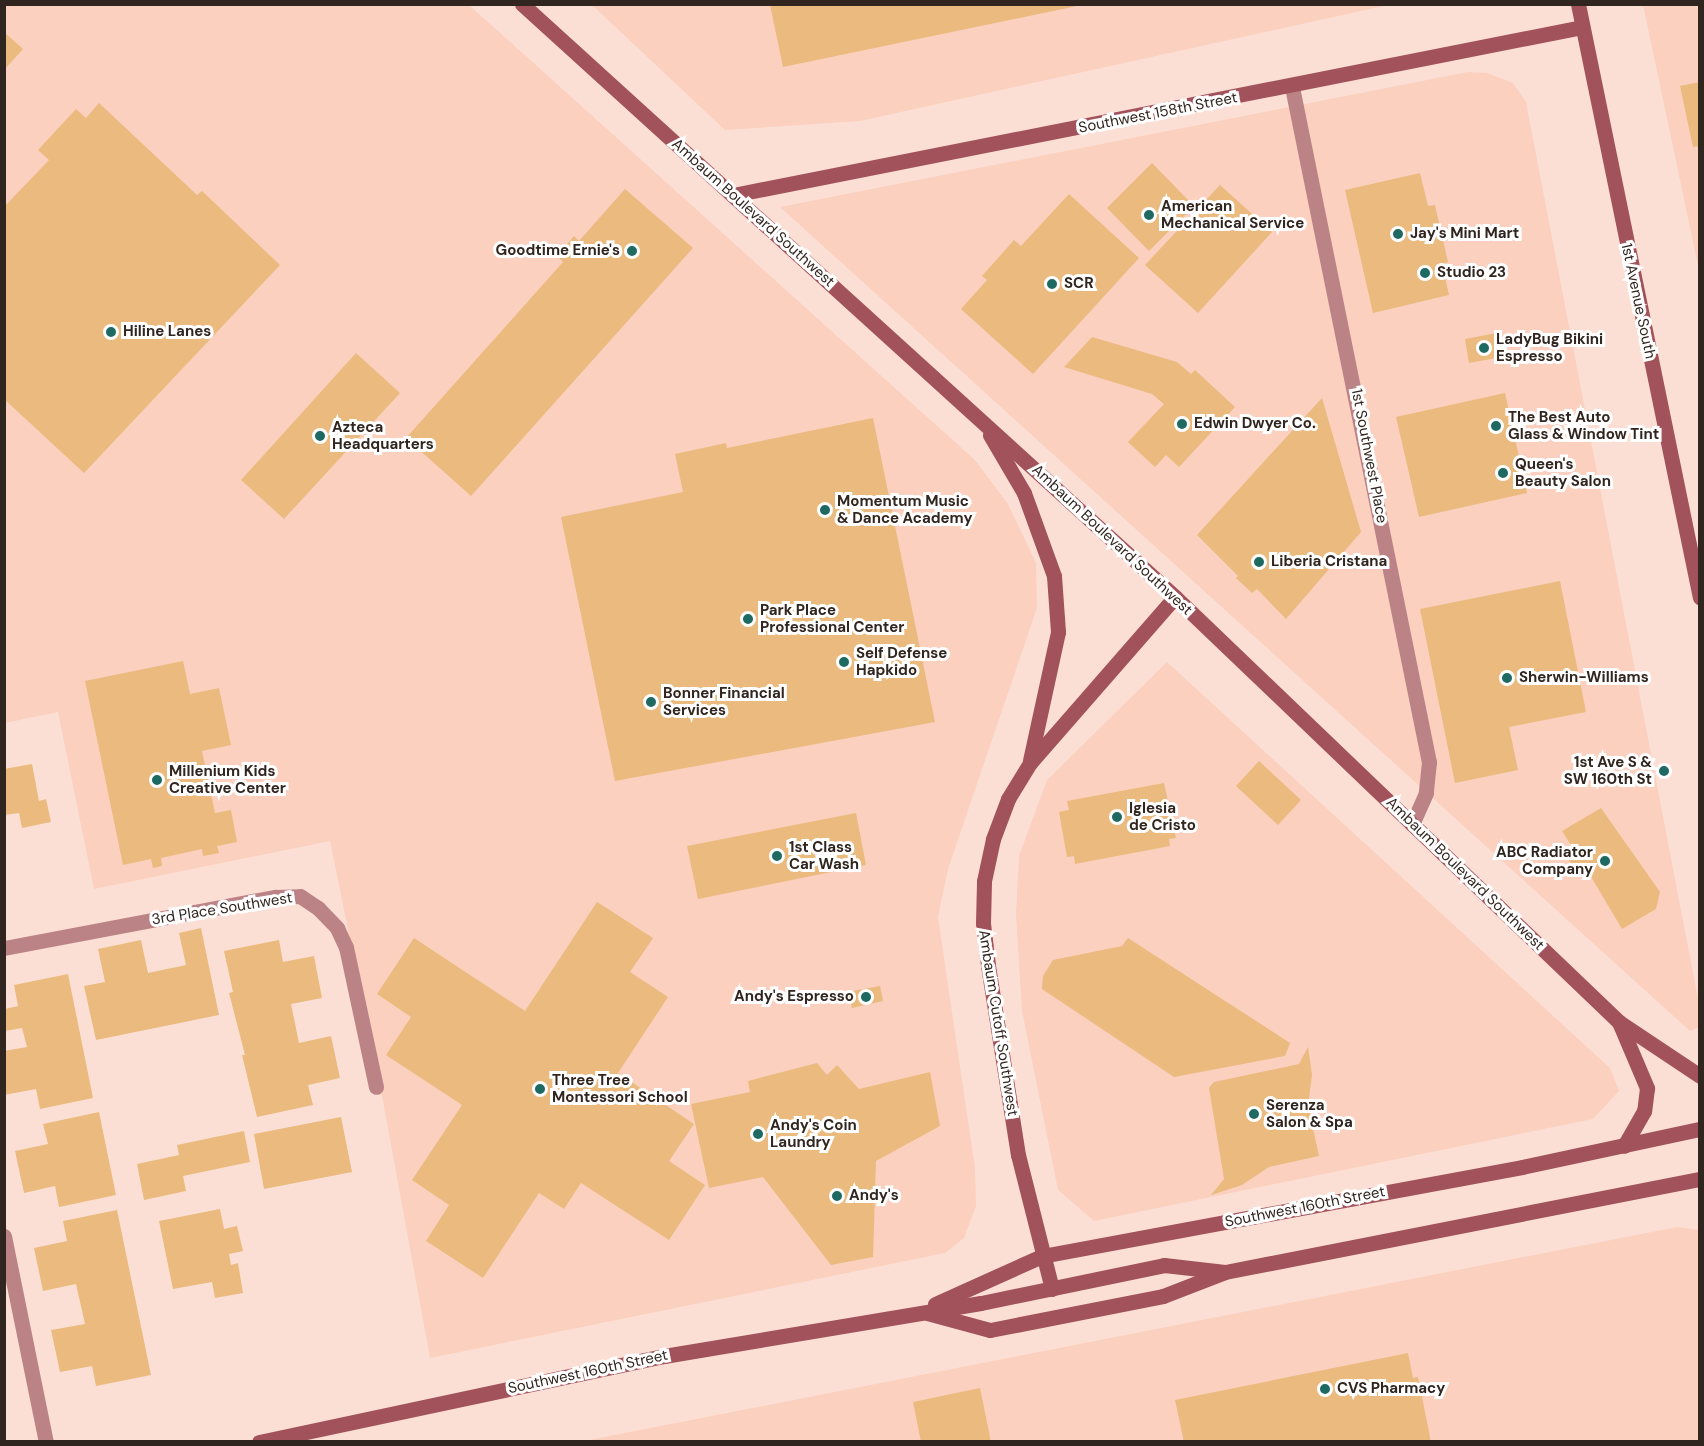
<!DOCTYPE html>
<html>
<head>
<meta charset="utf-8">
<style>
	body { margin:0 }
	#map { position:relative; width:1704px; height:1446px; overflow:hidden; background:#fcdfd4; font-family:"DM Sans",sans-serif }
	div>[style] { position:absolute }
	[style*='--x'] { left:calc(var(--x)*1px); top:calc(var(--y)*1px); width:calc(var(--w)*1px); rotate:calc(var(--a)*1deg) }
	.built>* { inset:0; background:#fbd0bf }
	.building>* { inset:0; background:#ebba7e }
	.street>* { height:15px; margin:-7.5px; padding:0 7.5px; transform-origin:7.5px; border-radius:7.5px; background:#bc8387 }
	.secondary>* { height:15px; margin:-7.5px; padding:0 7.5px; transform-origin:7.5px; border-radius:7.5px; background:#a2525b }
	.dots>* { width:16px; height:16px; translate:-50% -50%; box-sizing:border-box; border:3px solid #fff; border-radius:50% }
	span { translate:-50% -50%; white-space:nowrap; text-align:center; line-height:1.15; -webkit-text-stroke:6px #fff; paint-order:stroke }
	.street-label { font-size:15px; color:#31251f }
	.poi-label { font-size:15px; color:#31251f; font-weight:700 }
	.left { translate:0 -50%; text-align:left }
	.right { translate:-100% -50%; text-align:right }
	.frame { position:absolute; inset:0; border:6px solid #31251f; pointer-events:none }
</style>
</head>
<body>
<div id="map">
	<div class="built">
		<div style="clip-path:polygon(5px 5px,469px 5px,975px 460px,1008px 504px,1036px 563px,1037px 608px,948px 869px,938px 917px,975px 1168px,976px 1206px,964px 1238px,945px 1253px,430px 1358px,383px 1101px,330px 841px,94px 889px,58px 712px,5px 723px)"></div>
		<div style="clip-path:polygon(592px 5px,1388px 5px,860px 121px,725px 130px)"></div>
		<div style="clip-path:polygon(1643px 5px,1699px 5px,1699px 270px)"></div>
		<div style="clip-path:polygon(1468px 72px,1487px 73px,1513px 83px,1526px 102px,1699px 1004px,1699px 1027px,1690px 1031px,780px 207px)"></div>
		<div style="clip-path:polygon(1167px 662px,1610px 1068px,1619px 1091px,1593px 1119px,1094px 1221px,1058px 1190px,1022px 1011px,1016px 914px,1019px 856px,1047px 780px)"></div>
		<div style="clip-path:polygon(1677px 1227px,1699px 1230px,1699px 1441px,579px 1442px)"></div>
	</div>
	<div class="building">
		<div style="clip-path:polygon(770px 5px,1076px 5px,1077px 6px,783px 67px)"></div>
		<div style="clip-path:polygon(4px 32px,23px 49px,4px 70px)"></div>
		<div style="clip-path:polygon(1700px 82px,1700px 146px,1693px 147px,1680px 86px)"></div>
		<div style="clip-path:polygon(99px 103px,197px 195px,202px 191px,280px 265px,84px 473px,4px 399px,4px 207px,49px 160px,38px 150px,76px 109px,86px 118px)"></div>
		<div style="clip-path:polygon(1152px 163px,1194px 206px,1149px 251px,1107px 208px)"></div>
		<div style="clip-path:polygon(1420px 173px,1428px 206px,1435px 205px,1448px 262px,1442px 264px,1449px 295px,1373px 313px,1345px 190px)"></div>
		<div style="clip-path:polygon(1220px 185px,1272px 232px,1198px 313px,1145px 265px)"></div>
		<div style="clip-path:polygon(625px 189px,693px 248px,471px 496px,406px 438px,563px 262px,557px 256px,574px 236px,579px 241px)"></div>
		<div style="clip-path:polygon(1069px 194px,1139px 258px,1033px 374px,961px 309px,987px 280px,982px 276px,1014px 240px,1021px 246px)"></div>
		<div style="clip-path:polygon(1497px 333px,1502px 357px,1469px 363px,1465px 339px)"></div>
		<div style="clip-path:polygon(1092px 337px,1177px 362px,1191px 374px,1195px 370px,1235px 407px,1179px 467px,1166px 455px,1155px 467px,1128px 442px,1164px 404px,1152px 394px,1064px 367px)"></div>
		<div style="clip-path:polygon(356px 353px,400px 393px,284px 519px,241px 480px)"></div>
		<div style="clip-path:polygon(1505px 393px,1527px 493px,1419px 517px,1396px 417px)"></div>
		<div style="clip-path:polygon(1322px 398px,1361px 532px,1286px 619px,1257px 589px,1252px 593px,1236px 578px,1238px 576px,1197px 535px)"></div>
		<div style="clip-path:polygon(873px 418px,935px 722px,615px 781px,561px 517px,683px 492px,675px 454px,726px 443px,727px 448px)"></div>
		<div style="clip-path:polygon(1560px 581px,1586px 712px,1509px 727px,1518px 770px,1455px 783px,1420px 609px)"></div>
		<div style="clip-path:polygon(183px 661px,190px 694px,219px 688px,231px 745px,202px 751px,215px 813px,231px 810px,237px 842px,217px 846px,219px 853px,203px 856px,202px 849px,161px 858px,162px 866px,153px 868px,151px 859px,123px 865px,85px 681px)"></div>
		<div style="clip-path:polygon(1259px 761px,1301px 800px,1278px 825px,1236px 786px)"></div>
		<div style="clip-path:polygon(32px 764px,39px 801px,46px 799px,51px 822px,22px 828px,19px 813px,4px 815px,4px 769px)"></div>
		<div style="clip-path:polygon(1164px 783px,1176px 838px,1169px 839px,1170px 846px,1075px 864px,1074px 856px,1067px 857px,1059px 812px,1069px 810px,1067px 801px)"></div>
		<div style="clip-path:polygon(1601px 808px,1660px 892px,1656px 909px,1622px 929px,1590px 875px,1585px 871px,1578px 875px,1563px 850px,1571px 845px,1562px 831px)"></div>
		<div style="clip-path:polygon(856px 813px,866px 865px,698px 899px,687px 846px)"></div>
		<div style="clip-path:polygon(597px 902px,653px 938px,630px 972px,668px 997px,618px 1073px,694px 1124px,669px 1161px,705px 1185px,669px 1240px,581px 1183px,564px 1209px,539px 1193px,483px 1278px,426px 1241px,449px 1205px,412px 1180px,462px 1105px,386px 1055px,411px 1017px,377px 994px,414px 938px,525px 1011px)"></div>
		<div style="clip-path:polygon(201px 928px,219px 1015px,96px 1040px,84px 986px,105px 982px,98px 949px,141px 940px,148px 973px,186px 965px,179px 933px)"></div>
		<div style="clip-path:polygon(1128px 938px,1290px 1043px,1285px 1056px,1174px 1077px,1042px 989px,1043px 976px,1053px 960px,1122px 946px)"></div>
		<div style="clip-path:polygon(279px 940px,283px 962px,314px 956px,322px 998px,291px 1004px,299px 1043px,331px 1036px,340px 1078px,308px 1085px,313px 1105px,257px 1117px,242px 1055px,245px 1055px,229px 993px,233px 992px,224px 951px)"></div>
		<div style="clip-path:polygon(68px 974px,93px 1098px,40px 1109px,36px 1089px,4px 1095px,4px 1051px,27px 1047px,22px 1028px,5px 1031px,5px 1009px,18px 1006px,14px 985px)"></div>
		<div style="clip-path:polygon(880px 986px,883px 1001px,852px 1008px,848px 992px)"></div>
		<div style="clip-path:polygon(1308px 1047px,1312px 1075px,1308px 1106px,1319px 1156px,1269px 1167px,1242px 1185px,1211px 1195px,1224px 1179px,1209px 1088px,1214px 1082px,1299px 1064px)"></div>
		<div style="clip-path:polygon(817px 1063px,827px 1075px,837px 1065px,859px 1089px,930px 1072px,940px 1126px,876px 1161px,873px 1257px,831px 1265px,763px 1177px,709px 1188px,691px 1104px,750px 1092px,748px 1081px)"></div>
		<div style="clip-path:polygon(99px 1112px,116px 1195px,59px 1207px,55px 1186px,24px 1193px,15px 1151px,48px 1144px,43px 1124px)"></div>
		<div style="clip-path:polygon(341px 1117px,352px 1172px,264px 1189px,254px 1134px)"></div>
		<div style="clip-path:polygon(244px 1131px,250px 1162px,183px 1176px,186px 1191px,144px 1200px,137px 1164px,179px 1155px,177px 1145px)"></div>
		<div style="clip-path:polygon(220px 1209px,224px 1229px,237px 1226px,243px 1251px,229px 1254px,231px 1265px,238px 1263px,243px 1293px,215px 1298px,212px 1282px,173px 1289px,159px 1221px)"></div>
		<div style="clip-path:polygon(117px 1210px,151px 1375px,96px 1386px,92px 1366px,60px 1372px,51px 1330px,85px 1324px,76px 1284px,43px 1291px,34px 1248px,67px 1241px,63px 1221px)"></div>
		<div style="clip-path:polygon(1408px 1353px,1413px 1378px,1418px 1377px,1431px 1442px,1184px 1442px,1175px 1400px)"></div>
		<div style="clip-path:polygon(980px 1388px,991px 1442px,921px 1442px,913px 1402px)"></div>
	</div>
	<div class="street">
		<div style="--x:1292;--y:87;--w:689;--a:78.53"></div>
		<div style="--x:1429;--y:762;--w:31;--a:96"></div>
		<div style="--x:1426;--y:793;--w:34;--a:114"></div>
		<div style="--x:4;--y:948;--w:276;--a:-10.7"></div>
		<div style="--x:275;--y:897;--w:25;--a:-2"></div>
		<div style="--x:300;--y:896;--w:22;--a:34"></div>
		<div style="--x:318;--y:908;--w:28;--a:46"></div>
		<div style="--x:337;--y:928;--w:21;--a:65"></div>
		<div style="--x:346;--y:947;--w:143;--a:77.9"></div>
		<div style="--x:4;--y:1236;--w:210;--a:78.5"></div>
	</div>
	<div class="secondary">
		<div style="--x:522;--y:4;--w:882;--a:42.24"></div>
		<div style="--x:1175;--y:597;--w:615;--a:43.75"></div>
		<div style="--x:1619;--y:1022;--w:97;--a:33.7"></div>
		<div style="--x:1578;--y:4;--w:606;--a:78.39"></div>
		<div style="--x:733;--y:195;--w:865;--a:-11.19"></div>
		<div style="--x:990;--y:435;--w:67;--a:59.6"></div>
		<div style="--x:1024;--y:493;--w:88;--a:70.1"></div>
		<div style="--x:1054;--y:576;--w:56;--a:85.9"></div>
		<div style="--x:1058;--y:632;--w:131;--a:102.3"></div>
		<div style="--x:1619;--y:1022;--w:72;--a:67"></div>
		<div style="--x:1647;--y:1088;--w:23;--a:97"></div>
		<div style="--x:1644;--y:1111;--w:40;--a:119.7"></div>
		<div style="--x:1052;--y:1289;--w:138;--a:-104.2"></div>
		<div style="--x:1018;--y:1155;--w:192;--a:-99"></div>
		<div style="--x:988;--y:965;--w:42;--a:-96.8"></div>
		<div style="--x:983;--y:923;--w:42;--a:-88.6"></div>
		<div style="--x:984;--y:881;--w:43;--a:-77.9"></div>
		<div style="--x:993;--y:839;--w:43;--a:-69.4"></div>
		<div style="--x:1008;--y:799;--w:42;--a:-58.6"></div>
		<div style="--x:1030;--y:763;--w:220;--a:-48.9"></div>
		<div style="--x:935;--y:1304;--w:117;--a:-24.2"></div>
		<div style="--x:1042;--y:1256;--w:488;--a:-10.5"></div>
		<div style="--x:1522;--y:1167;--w:182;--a:-12.1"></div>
		<div style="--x:927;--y:1313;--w:65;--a:15.1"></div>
		<div style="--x:990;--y:1330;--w:176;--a:-11.1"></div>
		<div style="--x:1163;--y:1296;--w:66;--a:-21.2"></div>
		<div style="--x:1225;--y:1272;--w:484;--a:-11.1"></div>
		<div style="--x:259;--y:1442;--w:414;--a:-12"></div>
		<div style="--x:664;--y:1356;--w:321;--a:-9.5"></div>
		<div style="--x:981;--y:1303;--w:187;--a:-11.7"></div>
		<div style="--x:1164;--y:1265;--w:61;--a:6.5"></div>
	</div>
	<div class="dots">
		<div style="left:1149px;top:215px;background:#1f6963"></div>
		<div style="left:1398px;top:234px;background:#1f6963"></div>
		<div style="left:632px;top:251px;background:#1f6963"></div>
		<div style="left:1425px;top:273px;background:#1f6963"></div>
		<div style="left:1052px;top:284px;background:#1f6963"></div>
		<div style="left:111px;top:332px;background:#1f6963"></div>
		<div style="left:1484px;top:348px;background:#1f6963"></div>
		<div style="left:1182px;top:424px;background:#1f6963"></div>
		<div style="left:1496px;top:426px;background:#1f6963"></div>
		<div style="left:320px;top:436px;background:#1f6963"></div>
		<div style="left:1503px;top:473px;background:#1f6963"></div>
		<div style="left:825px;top:510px;background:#1f6963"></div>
		<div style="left:1259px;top:562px;background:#1f6963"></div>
		<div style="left:748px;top:619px;background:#1f6963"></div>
		<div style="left:844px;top:662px;background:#1f6963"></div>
		<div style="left:1507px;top:678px;background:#1f6963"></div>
		<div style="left:651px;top:702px;background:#1f6963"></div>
		<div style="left:1664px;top:771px;background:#1f6963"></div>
		<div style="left:157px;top:780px;background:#1f6963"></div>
		<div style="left:1117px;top:817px;background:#1f6963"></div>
		<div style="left:777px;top:856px;background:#1f6963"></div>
		<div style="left:1605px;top:861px;background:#1f6963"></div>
		<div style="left:866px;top:997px;background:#1f6963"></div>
		<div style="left:540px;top:1089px;background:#1f6963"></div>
		<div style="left:1254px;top:1114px;background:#1f6963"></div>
		<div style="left:758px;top:1134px;background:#1f6963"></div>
		<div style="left:837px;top:1196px;background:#1f6963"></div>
		<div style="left:1325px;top:1389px;background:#1f6963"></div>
	</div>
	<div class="street-label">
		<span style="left:1158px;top:113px;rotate:-11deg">Southwest 158th Street</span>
		<span style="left:753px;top:213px;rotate:42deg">Ambaum Boulevard Southwest</span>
		<span style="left:1638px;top:301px;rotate:78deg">1st Avenue South</span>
		<span style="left:1369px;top:456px;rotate:79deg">1st Southwest Place</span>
		<span style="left:1112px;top:540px;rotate:43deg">Ambaum Boulevard Southwest</span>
		<span style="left:1465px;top:874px;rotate:44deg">Ambaum Boulevard Southwest</span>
		<span style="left:222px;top:909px;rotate:-9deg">3rd Place Southwest</span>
		<span style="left:998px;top:1023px;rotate:81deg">Ambaum Cutoff Southwest</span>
		<span style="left:1305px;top:1207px;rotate:-11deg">Southwest 160th Street</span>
		<span style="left:588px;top:1372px;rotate:-12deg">Southwest 160th Street</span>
	</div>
	<div class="poi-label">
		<span class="left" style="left:1161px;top:215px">American<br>Mechanical Service</span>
		<span class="left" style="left:1410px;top:234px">Jay's Mini Mart</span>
		<span class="right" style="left:620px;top:251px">Goodtime Ernie's</span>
		<span class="left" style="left:1437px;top:273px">Studio 23</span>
		<span class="left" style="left:1064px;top:284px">SCR</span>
		<span class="left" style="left:123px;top:332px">Hiline Lanes</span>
		<span class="left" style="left:1496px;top:348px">LadyBug Bikini<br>Espresso</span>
		<span class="left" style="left:1508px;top:426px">The Best Auto<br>Glass &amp; Window Tint</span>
		<span class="left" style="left:1194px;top:424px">Edwin Dwyer Co.</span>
		<span class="left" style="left:332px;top:436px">Azteca<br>Headquarters</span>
		<span class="left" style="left:1515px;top:473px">Queen's<br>Beauty Salon</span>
		<span class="left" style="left:837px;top:510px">Momentum Music<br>&amp; Dance Academy</span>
		<span class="left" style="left:1271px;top:562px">Liberia Cristana</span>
		<span class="left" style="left:760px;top:619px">Park Place<br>Professional Center</span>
		<span class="left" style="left:856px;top:662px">Self Defense<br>Hapkido</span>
		<span class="left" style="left:1519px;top:678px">Sherwin-Williams</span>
		<span class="left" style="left:663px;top:702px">Bonner Financial<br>Services</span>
		<span class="right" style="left:1652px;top:771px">1st Ave S &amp;<br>SW 160th St</span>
		<span class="left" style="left:169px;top:780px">Millenium Kids<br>Creative Center</span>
		<span class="left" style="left:1129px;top:817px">Iglesia<br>de Cristo</span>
		<span class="left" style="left:789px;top:856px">1st Class<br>Car Wash</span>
		<span class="right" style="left:1593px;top:861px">ABC Radiator<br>Company</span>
		<span class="right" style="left:854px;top:997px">Andy's Espresso</span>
		<span class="left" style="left:552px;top:1089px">Three Tree<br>Montessori School</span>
		<span class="left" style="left:1266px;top:1114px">Serenza<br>Salon &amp; Spa</span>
		<span class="left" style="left:770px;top:1134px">Andy's Coin<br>Laundry</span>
		<span class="left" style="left:849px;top:1196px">Andy's</span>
		<span class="left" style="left:1337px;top:1389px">CVS Pharmacy</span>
	</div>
	<div class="frame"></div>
</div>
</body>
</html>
